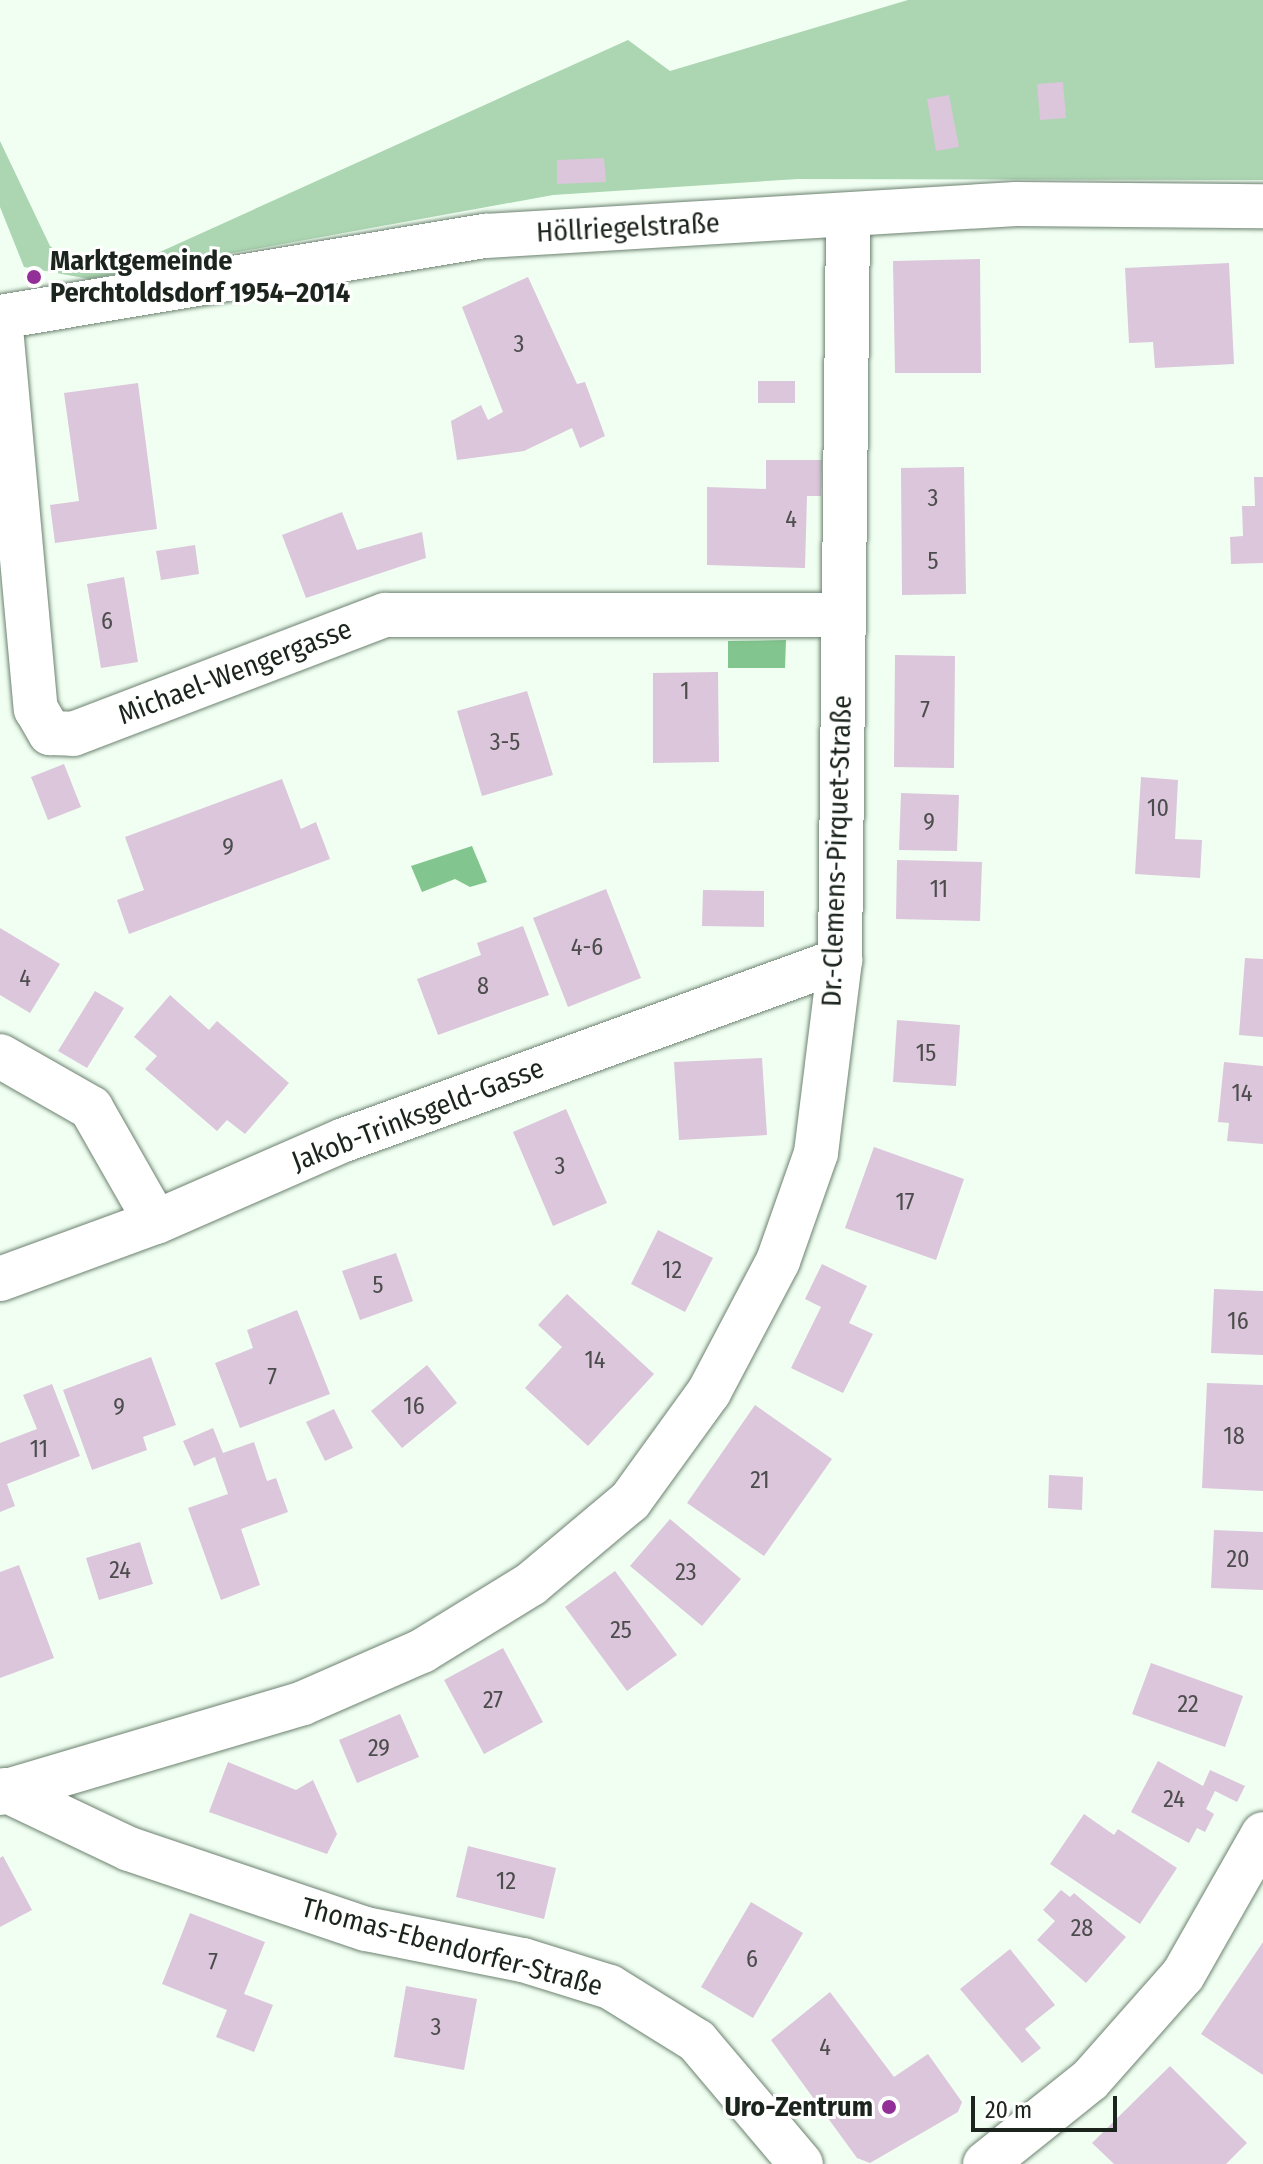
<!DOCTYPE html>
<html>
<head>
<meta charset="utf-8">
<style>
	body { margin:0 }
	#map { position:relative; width:1263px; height:2164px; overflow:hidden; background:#f0fff2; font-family:"Fira Sans Condensed",sans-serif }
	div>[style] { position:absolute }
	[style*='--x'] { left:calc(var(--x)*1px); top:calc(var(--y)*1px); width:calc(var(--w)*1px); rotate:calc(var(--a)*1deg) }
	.green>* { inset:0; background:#acd5b2 }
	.water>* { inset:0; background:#82c58e }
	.building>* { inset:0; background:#dbc6db }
	.roads { filter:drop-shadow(0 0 2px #6d8270) drop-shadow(0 0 2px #6d8270) }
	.minor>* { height:44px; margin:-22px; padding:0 22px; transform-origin:22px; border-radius:22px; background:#fff }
	.dots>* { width:22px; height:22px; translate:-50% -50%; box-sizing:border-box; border:4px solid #fff; border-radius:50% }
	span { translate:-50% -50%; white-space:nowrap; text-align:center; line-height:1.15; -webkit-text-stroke:6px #fff; paint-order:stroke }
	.number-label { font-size:24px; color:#4c4d4c }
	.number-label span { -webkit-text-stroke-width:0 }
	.street-label { font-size:28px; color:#1c251d }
	.poi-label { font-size:28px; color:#1c251d; font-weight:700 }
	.left { translate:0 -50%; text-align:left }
	.right { translate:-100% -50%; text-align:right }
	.scale { position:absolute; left:971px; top:2096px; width:146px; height:36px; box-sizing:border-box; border:4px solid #1c251d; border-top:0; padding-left:10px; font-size:24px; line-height:28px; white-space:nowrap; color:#1c251d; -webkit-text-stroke:6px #fff; paint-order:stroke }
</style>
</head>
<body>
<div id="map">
	<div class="green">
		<div style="clip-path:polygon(908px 0,1263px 0,1263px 180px,798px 179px,553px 195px,89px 279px,24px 267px,0 207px,0 141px,50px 246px,76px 266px,140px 261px,628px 40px,670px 71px)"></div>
	</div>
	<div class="water">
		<div style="clip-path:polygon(786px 640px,785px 668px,728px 668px,728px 641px)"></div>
		<div style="clip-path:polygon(472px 846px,487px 882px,470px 887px,455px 879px,422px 892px,411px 866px)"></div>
	</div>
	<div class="building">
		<div style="clip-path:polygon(1063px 82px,1066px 118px,1040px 120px,1037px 84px)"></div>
		<div style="clip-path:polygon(949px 95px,959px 147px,936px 151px,927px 99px)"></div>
		<div style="clip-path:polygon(604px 158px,606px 182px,557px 184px,557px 160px)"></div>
		<div style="clip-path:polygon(980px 259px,981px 373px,895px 373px,893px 261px)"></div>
		<div style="clip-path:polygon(1229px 263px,1234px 364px,1155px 368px,1153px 342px,1129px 343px,1125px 268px)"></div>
		<div style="clip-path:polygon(528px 277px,577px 384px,585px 382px,605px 436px,580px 448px,572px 428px,524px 451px,457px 460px,451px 421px,481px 405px,488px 420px,503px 412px,462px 307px)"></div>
		<div style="clip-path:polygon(758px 381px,795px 381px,795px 403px,758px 403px)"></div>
		<div style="clip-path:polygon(138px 383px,157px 529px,55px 543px,50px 505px,79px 501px,64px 393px)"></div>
		<div style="clip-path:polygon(766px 460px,822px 460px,821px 496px,807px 496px,805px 568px,707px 565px,707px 487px,766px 489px)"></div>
		<div style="clip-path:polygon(964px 467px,966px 594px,902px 595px,901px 468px)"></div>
		<div style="clip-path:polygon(1254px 477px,1263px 477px,1263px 563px,1231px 564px,1230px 537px,1243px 536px,1242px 506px,1255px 506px)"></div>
		<div style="clip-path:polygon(342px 512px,357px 550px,422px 532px,426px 558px,306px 598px,282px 535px)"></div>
		<div style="clip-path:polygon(195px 545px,199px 574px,161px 580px,156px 551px)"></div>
		<div style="clip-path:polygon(124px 577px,138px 662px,101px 668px,87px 584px)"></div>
		<div style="clip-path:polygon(895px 655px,955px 656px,954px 768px,894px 767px)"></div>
		<div style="clip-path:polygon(718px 672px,719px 762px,653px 763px,653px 673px)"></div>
		<div style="clip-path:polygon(527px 691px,553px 775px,482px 796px,457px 711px)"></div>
		<div style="clip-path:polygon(64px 764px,81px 807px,48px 820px,31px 777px)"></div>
		<div style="clip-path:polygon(1141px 777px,1178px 780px,1175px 839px,1202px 840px,1200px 878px,1135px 874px)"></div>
		<div style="clip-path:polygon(282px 779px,301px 829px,316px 822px,330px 859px,129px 934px,117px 900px,144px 890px,125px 837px)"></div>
		<div style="clip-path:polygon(901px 793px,959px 795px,957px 851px,899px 850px)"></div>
		<div style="clip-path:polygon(897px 860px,982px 862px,980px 921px,896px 919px)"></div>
		<div style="clip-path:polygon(606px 889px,641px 978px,568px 1007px,533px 918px)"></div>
		<div style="clip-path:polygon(703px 890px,764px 891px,764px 927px,702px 926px)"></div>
		<div style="clip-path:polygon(523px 926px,549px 995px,438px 1035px,417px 979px,481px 955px,477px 943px)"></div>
		<div style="clip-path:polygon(0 928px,60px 964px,30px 1013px,0 995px)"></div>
		<div style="clip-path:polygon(1245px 958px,1263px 959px,1263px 1037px,1239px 1035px)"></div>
		<div style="clip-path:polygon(95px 991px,124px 1008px,87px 1068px,58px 1051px)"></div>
		<div style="clip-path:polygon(170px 995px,209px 1030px,217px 1021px,289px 1083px,245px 1134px,227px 1120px,217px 1131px,145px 1069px,157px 1056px,134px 1037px)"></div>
		<div style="clip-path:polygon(897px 1020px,960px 1025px,956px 1086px,893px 1082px)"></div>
		<div style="clip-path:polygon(762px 1058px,767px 1135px,679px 1140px,674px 1062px)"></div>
		<div style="clip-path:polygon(1224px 1062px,1263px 1066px,1263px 1144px,1227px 1141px,1229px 1123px,1218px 1122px)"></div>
		<div style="clip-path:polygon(566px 1109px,607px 1203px,553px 1226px,513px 1132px)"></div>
		<div style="clip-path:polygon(874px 1147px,964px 1179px,936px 1260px,845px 1228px)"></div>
		<div style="clip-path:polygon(658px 1230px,713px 1258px,685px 1312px,631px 1284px)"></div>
		<div style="clip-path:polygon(396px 1253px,413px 1301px,360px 1320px,342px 1271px)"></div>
		<div style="clip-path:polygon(822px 1264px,867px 1286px,849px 1323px,873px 1334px,843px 1393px,791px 1368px,821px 1307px,805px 1299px)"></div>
		<div style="clip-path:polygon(1214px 1289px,1263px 1291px,1263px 1355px,1211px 1353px)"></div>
		<div style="clip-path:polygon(567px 1294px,654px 1374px,588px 1446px,525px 1388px,562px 1347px,538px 1325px)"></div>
		<div style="clip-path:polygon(297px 1310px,330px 1394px,240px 1428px,215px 1363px,253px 1348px,247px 1330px)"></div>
		<div style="clip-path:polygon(151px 1357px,176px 1425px,143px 1437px,147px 1450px,92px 1470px,63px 1390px)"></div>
		<div style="clip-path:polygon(427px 1365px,457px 1403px,402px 1448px,371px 1411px)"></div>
		<div style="clip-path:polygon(1207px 1383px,1263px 1385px,1263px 1491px,1202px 1488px)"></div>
		<div style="clip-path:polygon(52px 1384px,80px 1456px,7px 1484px,15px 1506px,0 1512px,0 1443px,37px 1429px,23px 1395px)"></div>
		<div style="clip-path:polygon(755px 1405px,832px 1459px,764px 1556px,687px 1503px)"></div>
		<div style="clip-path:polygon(334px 1409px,353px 1448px,325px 1461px,306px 1422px)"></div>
		<div style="clip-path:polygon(213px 1428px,223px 1453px,254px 1442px,267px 1481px,276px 1478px,288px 1512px,241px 1529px,260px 1585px,221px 1600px,188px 1508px,228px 1494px,215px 1457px,194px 1466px,183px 1441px)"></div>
		<div style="clip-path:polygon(1049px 1475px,1083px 1477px,1082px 1510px,1048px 1508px)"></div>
		<div style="clip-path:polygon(670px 1519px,741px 1579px,702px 1626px,630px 1566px)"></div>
		<div style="clip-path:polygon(1214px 1530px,1263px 1532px,1263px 1590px,1211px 1588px)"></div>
		<div style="clip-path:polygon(140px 1542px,153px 1584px,99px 1600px,86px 1558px)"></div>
		<div style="clip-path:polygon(19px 1565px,54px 1658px,0 1678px,0 1572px)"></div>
		<div style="clip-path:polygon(615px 1571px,677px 1655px,627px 1691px,565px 1607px)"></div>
		<div style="clip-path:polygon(503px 1648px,543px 1722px,484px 1754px,444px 1680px)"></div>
		<div style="clip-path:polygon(1151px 1663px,1243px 1696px,1225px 1747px,1132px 1714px)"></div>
		<div style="clip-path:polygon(400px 1714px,419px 1757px,357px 1783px,339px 1740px)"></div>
		<div style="clip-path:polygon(1158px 1761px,1203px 1786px,1210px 1770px,1245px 1786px,1237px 1802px,1215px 1791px,1206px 1809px,1214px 1814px,1205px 1832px,1197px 1828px,1189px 1843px,1131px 1812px)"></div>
		<div style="clip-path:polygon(228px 1762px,296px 1790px,313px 1780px,337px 1834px,327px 1854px,209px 1812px)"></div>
		<div style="clip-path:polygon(1084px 1814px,1114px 1835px,1118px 1829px,1177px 1868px,1140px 1924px,1050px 1864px)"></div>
		<div style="clip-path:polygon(468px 1846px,556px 1868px,544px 1919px,456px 1897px)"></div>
		<div style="clip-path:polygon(3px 1856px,32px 1910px,0 1927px,0 1858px)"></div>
		<div style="clip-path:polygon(1061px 1890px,1070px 1897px,1074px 1893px,1126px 1937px,1086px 1983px,1037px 1940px,1055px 1921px,1043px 1910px)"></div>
		<div style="clip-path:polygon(751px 1902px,803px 1933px,753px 2018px,701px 1987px)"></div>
		<div style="clip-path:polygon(190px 1913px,265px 1942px,244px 1994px,273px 2005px,254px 2052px,216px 2037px,227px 2010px,162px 1984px)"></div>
		<div style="clip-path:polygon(1263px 1942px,1263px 2075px,1201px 2034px)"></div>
		<div style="clip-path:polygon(1010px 1949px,1055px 2005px,1025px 2029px,1041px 2048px,1022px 2063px,960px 1989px)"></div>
		<div style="clip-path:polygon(406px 1986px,477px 1999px,464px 2070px,394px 2057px)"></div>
		<div style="clip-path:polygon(830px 1992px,894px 2077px,928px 2054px,962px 2102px,958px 2112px,870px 2163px,857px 2158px,771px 2040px)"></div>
		<div style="clip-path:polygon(1170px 2066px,1247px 2143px,1226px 2164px,1114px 2164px,1092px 2143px)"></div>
	</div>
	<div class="roads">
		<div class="minor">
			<div style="--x:0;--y:317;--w:493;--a:-9.5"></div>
			<div style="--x:486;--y:236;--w:531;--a:-3.46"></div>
			<div style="--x:1016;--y:204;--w:247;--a:0.5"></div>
			<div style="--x:0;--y:317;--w:394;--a:84.8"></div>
			<div style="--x:36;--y:709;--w:28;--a:60"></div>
			<div style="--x:50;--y:733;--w:23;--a:2"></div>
			<div style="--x:73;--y:734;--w:334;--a:-20.9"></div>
			<div style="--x:385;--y:615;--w:457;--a:0"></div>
			<div style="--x:0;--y:1056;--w:105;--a:29.7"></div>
			<div style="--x:91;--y:1108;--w:131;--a:60.3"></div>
			<div style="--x:0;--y:1279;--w:166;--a:-20.1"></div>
			<div style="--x:156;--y:1222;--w:205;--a:-23.6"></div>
			<div style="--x:344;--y:1140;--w:528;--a:-19.95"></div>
			<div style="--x:5;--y:1790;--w:137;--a:25.4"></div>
			<div style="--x:129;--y:1849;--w:250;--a:18.7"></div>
			<div style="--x:366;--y:1929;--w:160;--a:11.2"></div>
			<div style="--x:523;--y:1960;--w:91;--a:17.2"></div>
			<div style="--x:610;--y:1987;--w:102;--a:31.8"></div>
			<div style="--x:697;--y:2041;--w:161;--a:49.8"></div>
			<div style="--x:0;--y:1793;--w:316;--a:-16.5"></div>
			<div style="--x:303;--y:1703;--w:130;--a:-23.6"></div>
			<div style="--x:422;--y:1651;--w:128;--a:-31.6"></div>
			<div style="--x:531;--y:1584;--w:129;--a:-40"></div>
			<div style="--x:630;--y:1501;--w:135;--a:-54.1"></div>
			<div style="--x:709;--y:1392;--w:148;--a:-62.2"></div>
			<div style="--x:778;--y:1261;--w:114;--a:-70.6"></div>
			<div style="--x:816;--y:1153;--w:194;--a:-82.9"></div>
			<div style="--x:840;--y:960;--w:745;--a:-89.38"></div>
			<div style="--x:985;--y:2164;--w:134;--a:-38.7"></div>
			<div style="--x:1090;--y:2080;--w:140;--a:-48.5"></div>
			<div style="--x:1183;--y:1975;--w:162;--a:-60.4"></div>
		</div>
	</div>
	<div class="dots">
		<div style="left:34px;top:277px;background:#923097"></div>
		<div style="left:889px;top:2107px;background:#923097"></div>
	</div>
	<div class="number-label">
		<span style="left:519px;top:345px">3</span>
		<span style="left:933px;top:499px">3</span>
		<span style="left:791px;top:520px">4</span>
		<span style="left:933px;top:562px">5</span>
		<span style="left:107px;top:622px">6</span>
		<span style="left:685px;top:692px">1</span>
		<span style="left:925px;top:711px">7</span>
		<span style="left:505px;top:743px">3-5</span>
		<span style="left:1158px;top:809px">10</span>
		<span style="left:929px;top:823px">9</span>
		<span style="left:228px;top:848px">9</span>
		<span style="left:939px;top:890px">11</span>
		<span style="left:587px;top:948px">4-6</span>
		<span style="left:25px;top:979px">4</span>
		<span style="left:483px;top:987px">8</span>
		<span style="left:926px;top:1054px">15</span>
		<span style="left:1242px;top:1094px">14</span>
		<span style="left:560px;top:1167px">3</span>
		<span style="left:905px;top:1203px">17</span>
		<span style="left:672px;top:1271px">12</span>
		<span style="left:378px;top:1286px">5</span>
		<span style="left:1238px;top:1322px">16</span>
		<span style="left:595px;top:1361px">14</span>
		<span style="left:272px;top:1378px">7</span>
		<span style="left:414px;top:1407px">16</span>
		<span style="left:119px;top:1408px">9</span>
		<span style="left:1234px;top:1437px">18</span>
		<span style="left:39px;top:1450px">11</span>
		<span style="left:760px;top:1481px">21</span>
		<span style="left:1238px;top:1560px">20</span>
		<span style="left:120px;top:1571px">24</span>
		<span style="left:686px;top:1573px">23</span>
		<span style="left:621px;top:1631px">25</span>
		<span style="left:493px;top:1701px">27</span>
		<span style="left:1188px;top:1705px">22</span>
		<span style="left:379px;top:1749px">29</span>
		<span style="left:1174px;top:1800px">24</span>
		<span style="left:506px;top:1882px">12</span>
		<span style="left:1082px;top:1929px">28</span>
		<span style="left:752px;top:1960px">6</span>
		<span style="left:213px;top:1963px">7</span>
		<span style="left:436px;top:2028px">3</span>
		<span style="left:825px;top:2048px">4</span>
	</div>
	<div class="street-label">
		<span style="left:628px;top:228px;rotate:-3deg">Höllriegelstraße</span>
		<span style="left:235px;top:672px;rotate:-21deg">Michael-Wengergasse</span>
		<span style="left:837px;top:851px;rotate:-88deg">Dr.-Clemens-Pirquet-Straße</span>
		<span style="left:418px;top:1115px;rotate:-21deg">Jakob-Trinksgeld-Gasse</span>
		<span style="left:452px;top:1947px;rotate:15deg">Thomas-Ebendorfer-Straße</span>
	</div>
	<div class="poi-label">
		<span class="left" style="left:50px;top:277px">Marktgemeinde<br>Perchtoldsdorf 1954–2014</span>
		<span class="right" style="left:873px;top:2107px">Uro-Zentrum</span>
	</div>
	<div class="scale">20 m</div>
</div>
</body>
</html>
